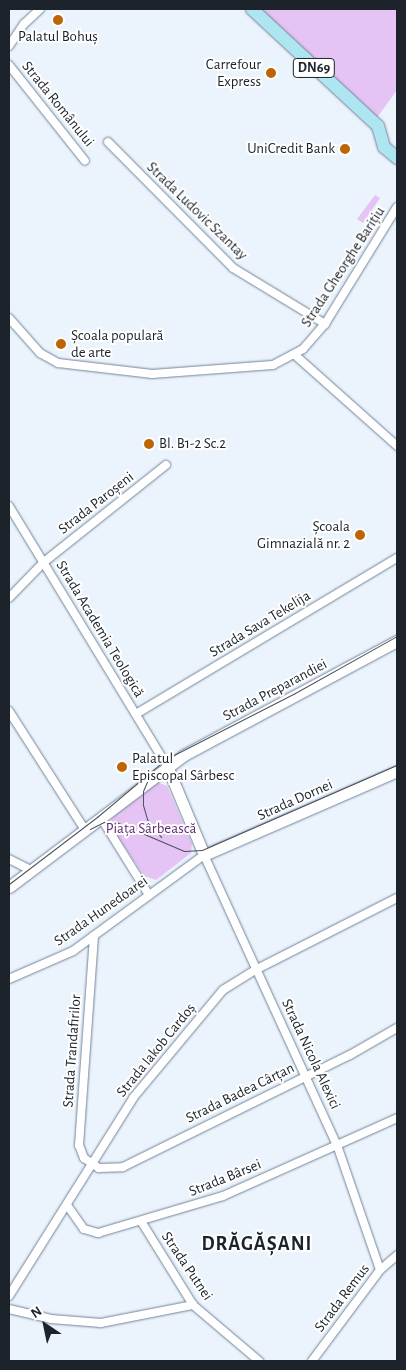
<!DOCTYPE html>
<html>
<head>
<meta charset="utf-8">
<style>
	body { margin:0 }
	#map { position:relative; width:406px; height:1370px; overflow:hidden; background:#ebf3fc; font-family:"Alegreya Sans",sans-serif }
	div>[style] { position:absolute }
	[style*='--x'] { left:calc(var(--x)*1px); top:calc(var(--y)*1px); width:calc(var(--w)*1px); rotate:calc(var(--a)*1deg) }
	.green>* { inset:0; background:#e5c3f4 }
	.roads { filter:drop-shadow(0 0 1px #718497) drop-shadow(0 0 1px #718497) }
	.minor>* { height:8px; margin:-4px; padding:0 4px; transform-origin:4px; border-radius:4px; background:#fff }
	.secondary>* { height:11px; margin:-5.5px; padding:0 5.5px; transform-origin:5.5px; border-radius:5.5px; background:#fff }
	.primary>* { height:12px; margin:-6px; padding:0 6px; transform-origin:6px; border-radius:6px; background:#ade5f1 }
	.tram>* { height:1px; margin:-0.5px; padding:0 0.5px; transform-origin:0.5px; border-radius:0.5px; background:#4c535c }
	.dots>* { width:14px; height:14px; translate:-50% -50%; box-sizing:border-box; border:2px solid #fff; border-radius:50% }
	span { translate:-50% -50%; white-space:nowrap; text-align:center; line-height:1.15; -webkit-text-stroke:4px #fff; paint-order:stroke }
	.shield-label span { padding:1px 4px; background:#fff; border:1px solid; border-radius:4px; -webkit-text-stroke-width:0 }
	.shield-label { font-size:14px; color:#1c232b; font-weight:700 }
	.poi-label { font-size:15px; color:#1c232b }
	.right { translate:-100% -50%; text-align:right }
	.left { translate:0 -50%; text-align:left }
	.street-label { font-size:15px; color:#1c232b }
	.park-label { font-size:15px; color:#612f74 }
	.district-label { font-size:20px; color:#1c232b; font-weight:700; letter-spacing:1px }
	.frame { position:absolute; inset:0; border:10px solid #1c232b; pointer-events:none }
	.north { position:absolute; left:20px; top:1300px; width:50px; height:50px; -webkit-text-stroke:4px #fff; paint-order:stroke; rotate:326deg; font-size:14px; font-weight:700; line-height:20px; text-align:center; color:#1c232b }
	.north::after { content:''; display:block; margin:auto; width:18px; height:22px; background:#1c232b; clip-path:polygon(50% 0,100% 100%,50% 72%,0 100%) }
</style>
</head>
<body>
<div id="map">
	<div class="green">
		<div style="clip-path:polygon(258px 9px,397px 9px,397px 90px,376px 119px)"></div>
		<div style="clip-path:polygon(375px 195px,380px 198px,363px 223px,357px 219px)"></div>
		<div style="clip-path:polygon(156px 782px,167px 786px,192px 844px,191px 853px,156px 880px,144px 876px,113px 829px,111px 819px)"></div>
	</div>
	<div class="roads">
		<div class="minor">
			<div style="--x:9;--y:46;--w:27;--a:-56"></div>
			<div style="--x:24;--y:24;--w:22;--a:-43"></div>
			<div style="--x:9;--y:65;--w:122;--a:51.6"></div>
			<div style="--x:108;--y:142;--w:177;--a:45.2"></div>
			<div style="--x:233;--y:268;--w:108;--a:31.3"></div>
			<div style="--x:9;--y:318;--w:47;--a:48.5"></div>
			<div style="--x:40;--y:353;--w:21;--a:29"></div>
			<div style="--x:58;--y:363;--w:95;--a:6.7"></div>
			<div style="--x:152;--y:374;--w:121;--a:-4.3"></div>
			<div style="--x:273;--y:365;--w:34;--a:-28"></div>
			<div style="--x:303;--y:349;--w:33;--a:-49"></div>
			<div style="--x:325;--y:324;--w:137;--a:-58.4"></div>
			<div style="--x:295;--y:355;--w:137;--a:41.7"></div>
			<div style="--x:9;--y:506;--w:304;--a:58.7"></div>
			<div style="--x:9;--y:598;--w:50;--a:-45.8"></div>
			<div style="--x:44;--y:562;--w:156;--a:-38.5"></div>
			<div style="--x:9;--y:711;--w:141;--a:57.4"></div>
			<div style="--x:136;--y:714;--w:304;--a:-30.9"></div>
			<div style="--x:101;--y:818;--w:91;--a:58.1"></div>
			<div style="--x:9;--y:859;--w:25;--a:27"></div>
			<div style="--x:94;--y:936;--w:210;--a:94.1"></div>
			<div style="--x:79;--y:1145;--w:14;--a:69"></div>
			<div style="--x:84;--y:1158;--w:18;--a:34"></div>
			<div style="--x:99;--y:1168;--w:24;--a:-2"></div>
			<div style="--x:123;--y:1167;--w:253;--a:-26.3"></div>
			<div style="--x:350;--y:1055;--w:54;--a:-29.9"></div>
			<div style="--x:9;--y:979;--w:70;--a:-23.6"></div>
			<div style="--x:73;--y:951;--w:162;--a:-36.2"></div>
			<div style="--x:204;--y:855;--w:319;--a:65.4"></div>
			<div style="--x:337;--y:1145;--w:132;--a:71"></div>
			<div style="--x:67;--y:1205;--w:29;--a:55"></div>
			<div style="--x:84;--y:1229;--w:15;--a:16"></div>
			<div style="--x:98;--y:1233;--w:130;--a:-16.5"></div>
			<div style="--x:223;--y:1196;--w:191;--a:-24.1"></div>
			<div style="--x:141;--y:1221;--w:99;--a:58.2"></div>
			<div style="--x:193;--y:1305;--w:87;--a:40.3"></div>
			<div style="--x:9;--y:1296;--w:234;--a:-57.9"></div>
			<div style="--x:133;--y:1098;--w:141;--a:-50.2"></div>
			<div style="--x:223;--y:990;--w:40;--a:-32"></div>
			<div style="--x:257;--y:969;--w:157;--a:-26.9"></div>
			<div style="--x:9;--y:1309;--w:43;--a:13.4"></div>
			<div style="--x:51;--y:1319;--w:50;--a:4.6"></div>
			<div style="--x:101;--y:1323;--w:94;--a:-11.1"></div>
			<div style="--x:312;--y:1361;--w:114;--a:-53.2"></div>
			<div style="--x:380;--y:1270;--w:23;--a:-41"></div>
		</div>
		<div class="secondary">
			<div style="--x:167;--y:766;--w:96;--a:67.4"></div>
			<div style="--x:204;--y:855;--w:210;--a:-23.5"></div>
			<div style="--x:9;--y:887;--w:219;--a:-37"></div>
			<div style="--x:184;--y:755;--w:242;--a:-28.2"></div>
		</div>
		<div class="primary">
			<div style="--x:252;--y:9;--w:172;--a:42.9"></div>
			<div style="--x:378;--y:126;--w:22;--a:74"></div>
			<div style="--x:384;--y:147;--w:17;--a:40"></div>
		</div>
	</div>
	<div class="tram">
		<div style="--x:149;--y:777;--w:15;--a:113"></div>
		<div style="--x:143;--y:791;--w:14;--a:90"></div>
		<div style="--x:143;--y:805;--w:15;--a:74"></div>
		<div style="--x:147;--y:819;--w:23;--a:52"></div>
		<div style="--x:90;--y:829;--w:16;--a:-27"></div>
		<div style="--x:104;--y:822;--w:12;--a:0"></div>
		<div style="--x:116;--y:822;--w:74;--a:23.1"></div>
		<div style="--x:184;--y:851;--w:18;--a:-3"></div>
		<div style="--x:202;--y:850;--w:213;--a:-23.6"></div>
		<div style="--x:9;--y:884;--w:111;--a:-37.3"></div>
		<div style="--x:97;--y:817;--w:90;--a:-40"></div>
		<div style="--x:166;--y:759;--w:145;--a:-27.1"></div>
		<div style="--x:295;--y:693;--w:117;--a:-29.2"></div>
	</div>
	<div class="dots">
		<div style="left:58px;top:20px;background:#bd6403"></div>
		<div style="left:271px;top:73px;background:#bd6403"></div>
		<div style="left:345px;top:149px;background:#bd6403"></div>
		<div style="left:61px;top:344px;background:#bd6403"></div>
		<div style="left:149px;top:444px;background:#bd6403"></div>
		<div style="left:360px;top:535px;background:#bd6403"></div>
		<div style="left:122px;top:767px;background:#bd6403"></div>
	</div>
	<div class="shield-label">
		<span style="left:314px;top:68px">DN69</span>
	</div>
	<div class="poi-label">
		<span style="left:58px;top:37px">Palatul Bohuș</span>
		<span class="right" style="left:261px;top:73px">Carrefour<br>Express</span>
		<span class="right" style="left:335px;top:149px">UniCredit Bank</span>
		<span class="left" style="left:71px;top:344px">Școala populară<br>de arte</span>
		<span class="left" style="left:159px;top:444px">Bl. B1-2 Sc.2</span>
		<span class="right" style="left:350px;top:535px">Școala<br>Gimnazială nr. 2</span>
		<span class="left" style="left:132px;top:767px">Palatul<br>Episcopal Sârbesc</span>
	</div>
	<div class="street-label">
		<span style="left:58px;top:104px;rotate:51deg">Strada Românului</span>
		<span style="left:197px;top:211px;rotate:44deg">Strada Ludovic Szantay</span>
		<span style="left:343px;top:267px;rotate:-57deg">Strada Gheorghe Barițiu</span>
		<span style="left:96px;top:503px;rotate:-38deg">Strada Paroșeni</span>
		<span style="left:260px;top:624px;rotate:-31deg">Strada Sava Tekelija</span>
		<span style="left:100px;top:629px;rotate:59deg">Strada Academia Teologică</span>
		<span style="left:275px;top:690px;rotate:-28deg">Strada Preparandiei</span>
		<span style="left:295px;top:800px;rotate:-24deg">Strada Dornei</span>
		<span style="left:101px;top:911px;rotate:-35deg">Strada Hunedoarei</span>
		<span style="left:156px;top:1050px;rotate:-51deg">Strada Iakob Cardoș</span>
		<span style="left:72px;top:1051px;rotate:-86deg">Strada Trandafirilor</span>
		<span style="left:311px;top:1054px;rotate:65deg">Strada Nicola Alexici</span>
		<span style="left:240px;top:1093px;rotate:-26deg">Strada Badea Cârțan</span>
		<span style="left:225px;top:1178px;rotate:-22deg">Strada Bârsei</span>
		<span style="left:187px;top:1266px;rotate:56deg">Strada Putnei</span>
		<span style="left:342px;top:1298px;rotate:-53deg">Strada Remus</span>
	</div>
	<div class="park-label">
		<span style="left:151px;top:829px">Piața Sârbească</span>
	</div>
	<div class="district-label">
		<span style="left:257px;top:1244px">DRĂGĂȘANI</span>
	</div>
	<div class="frame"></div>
	<div class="north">N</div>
</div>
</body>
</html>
